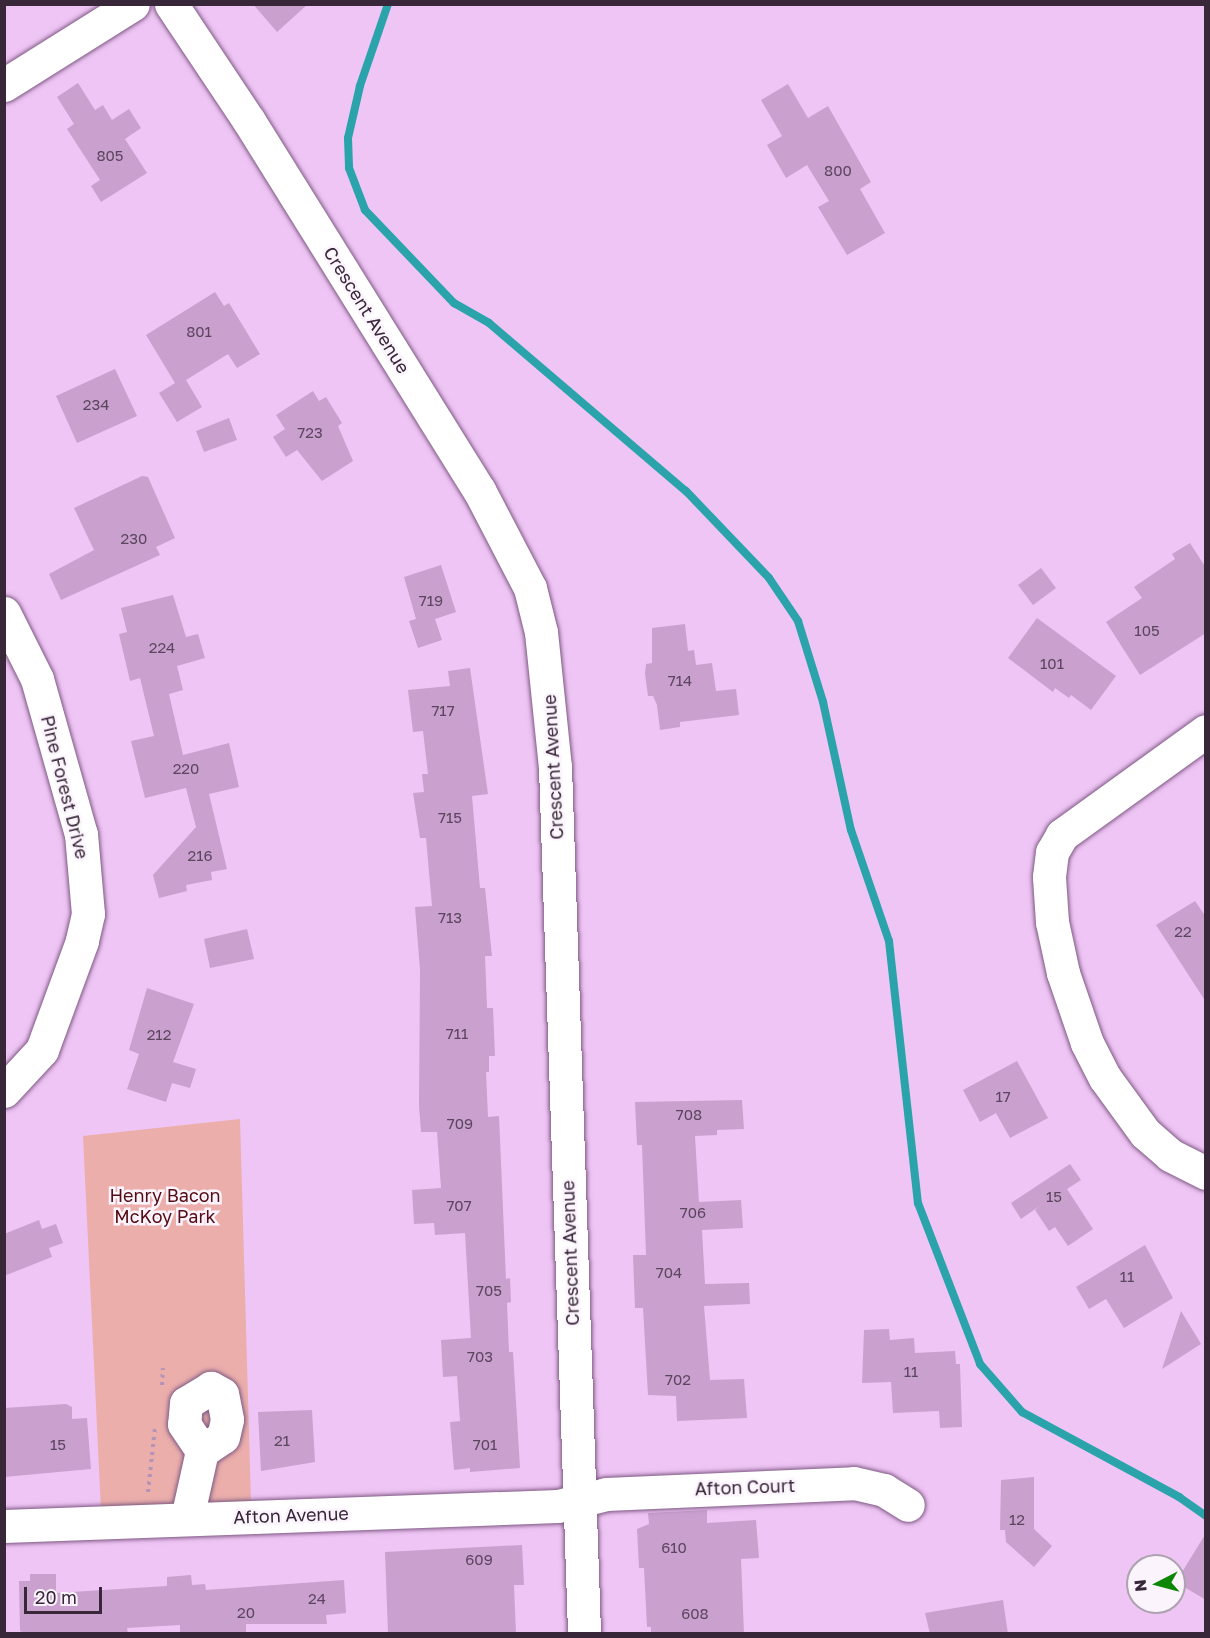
<!DOCTYPE html>
<html>
<head>
<meta charset="utf-8">
<style>
	body { margin:0 }
	#map { position:relative; width:1210px; height:1638px; overflow:hidden; background:#efc5f5; font-family:"Golos Text",sans-serif }
	div>[style] { position:absolute }
	[style*='--x'] { left:calc(var(--x)*1px); top:calc(var(--y)*1px); width:calc(var(--w)*1px); rotate:calc(var(--a)*1deg) }
	.green>* { inset:0; background:#ebaeab }
	.stream>* { height:8px; margin:-4px; padding:0 4px; transform-origin:4px; border-radius:4px; background:#2aa3ab }
	.building>* { inset:0; background:#c9a0ce }
	.path>* { height:4px; margin-top:-2px; transform-origin:0; background:repeating-linear-gradient(90deg,#b493b9 0 3px,transparent 0 7.5px) }
	.roads { filter:drop-shadow(0 0 2px #7e5983) drop-shadow(0 0 2px #7e5983) }
	.minor>* { height:33px; margin:-16.5px; padding:0 16.5px; transform-origin:16.5px; border-radius:16.5px; background:#fff }
	span { translate:-50% -50%; white-space:nowrap; text-align:center; line-height:1.15; -webkit-text-stroke:5px #fcf4fd; paint-order:stroke }
	.number-label { font-size:15px; color:#5c455e }
	.number-label span { -webkit-text-stroke-width:0 }
	.street-label { font-size:18px; color:#372739 }
	.park-label { font-size:18px; color:#550b12 }
	.frame { position:absolute; inset:0; border:6px solid #372739; pointer-events:none }
	.north { position:absolute; left:1126px; top:1554px; width:60px; height:60px; box-sizing:border-box; background:#fcf4fd; border:2px solid #ada2af; border-radius:50%; rotate:264deg; font-size:16px; font-weight:700; line-height:24px; text-align:center; color:#372739 }
	.north::after { content:''; display:block; margin:auto; width:21px; height:27px; background:#0f8706; clip-path:polygon(50% 0,100% 100%,50% 72%,0 100%) }
	.scale { position:absolute; left:24px; top:1587px; width:78px; height:27px; box-sizing:border-box; border:3px solid #372739; border-top:0; padding-left:8px; font-size:18px; line-height:21px; white-space:nowrap; color:#372739; -webkit-text-stroke:4px #fcf4fd; paint-order:stroke }
</style>
</head>
<body>
<div id="map">
	<div class="green">
		<div style="clip-path:polygon(240px 1119px,251px 1502px,101px 1510px,83px 1136px)"></div>
	</div>
	<div class="stream">
		<div style="--x:388;--y:4;--w:87;--a:108.9"></div>
		<div style="--x:360;--y:86;--w:53;--a:103"></div>
		<div style="--x:348;--y:138;--w:30;--a:88"></div>
		<div style="--x:349;--y:168;--w:45;--a:69.1"></div>
		<div style="--x:365;--y:210;--w:129;--a:46.3"></div>
		<div style="--x:454;--y:303;--w:40;--a:29.7"></div>
		<div style="--x:489;--y:323;--w:259;--a:40.5"></div>
		<div style="--x:686;--y:491;--w:120;--a:46.3"></div>
		<div style="--x:769;--y:578;--w:52;--a:56"></div>
		<div style="--x:798;--y:621;--w:85;--a:72.8"></div>
		<div style="--x:823;--y:702;--w:131;--a:77.7"></div>
		<div style="--x:851;--y:830;--w:117;--a:71.1"></div>
		<div style="--x:889;--y:941;--w:264;--a:83.7"></div>
		<div style="--x:918;--y:1203;--w:173;--a:68.9"></div>
		<div style="--x:980;--y:1364;--w:64;--a:48.8"></div>
		<div style="--x:1022;--y:1412;--w:179;--a:28.4"></div>
		<div style="--x:1179;--y:1497;--w:33;--a:35"></div>
	</div>
	<div class="building">
		<div style="clip-path:polygon(253px 4px,308px 4px,277px 32px)"></div>
		<div style="clip-path:polygon(78px 83px,95px 110px,103px 105px,112px 120px,129px 109px,141px 128px,125px 139px,147px 173px,101px 202px,91px 186px,100px 180px,67px 129px,74px 124px,57px 97px)"></div>
		<div style="clip-path:polygon(788px 84px,808px 118px,828px 106px,871px 182px,860px 189px,885px 233px,847px 255px,818px 207px,829px 201px,807px 165px,786px 178px,767px 145px,782px 136px,761px 100px)"></div>
		<div style="clip-path:polygon(215px 292px,224px 306px,229px 303px,260px 354px,237px 368px,228px 354px,186px 380px,202px 407px,177px 422px,159px 393px,175px 383px,146px 335px)"></div>
		<div style="clip-path:polygon(115px 369px,137px 416px,77px 443px,56px 396px)"></div>
		<div style="clip-path:polygon(313px 391px,319px 401px,326px 397px,342px 423px,338px 426px,353px 461px,322px 481px,297px 450px,286px 457px,273px 437px,285px 429px,276px 415px)"></div>
		<div style="clip-path:polygon(229px 418px,237px 440px,204px 452px,196px 431px)"></div>
		<div style="clip-path:polygon(142px 476px,148px 477px,175px 538px,156px 547px,160px 555px,61px 600px,49px 574px,94px 550px,74px 508px)"></div>
		<div style="clip-path:polygon(1190px 543px,1206px 568px,1206px 633px,1140px 675px,1106px 622px,1142px 598px,1134px 587px,1175px 559px,1172px 554px)"></div>
		<div style="clip-path:polygon(441px 565px,456px 612px,435px 619px,442px 640px,418px 648px,409px 621px,416px 619px,404px 577px)"></div>
		<div style="clip-path:polygon(1041px 568px,1056px 588px,1033px 605px,1018px 585px)"></div>
		<div style="clip-path:polygon(173px 595px,186px 637px,198px 634px,205px 658px,177px 666px,183px 690px,169px 694px,183px 755px,229px 743px,239px 787px,209px 794px,227px 869px,211px 872px,212px 880px,186px 885px,187px 891px,159px 898px,153px 875px,196px 827px,186px 788px,145px 798px,131px 741px,154px 736px,140px 678px,130px 681px,119px 634px,127px 632px,121px 608px)"></div>
		<div style="clip-path:polygon(1037px 618px,1116px 676px,1091px 710px,1071px 695px,1069px 698px,1055px 688px,1053px 692px,1008px 658px)"></div>
		<div style="clip-path:polygon(685px 624px,688px 651px,694px 650px,696px 665px,712px 663px,716px 691px,736px 689px,739px 715px,680px 722px,680px 727px,660px 730px,657px 705px,653px 696px,648px 696px,645px 674px,646px 664px,652px 663px,652px 628px)"></div>
		<div style="clip-path:polygon(470px 668px,488px 794px,472px 796px,480px 888px,485px 888px,492px 956px,485px 956px,487px 1008px,493px 1008px,495px 1056px,489px 1056px,489px 1072px,486px 1072px,488px 1117px,499px 1116px,506px 1279px,510px 1278px,511px 1302px,507px 1303px,509px 1352px,513px 1352px,520px 1468px,470px 1472px,470px 1468px,454px 1470px,450px 1422px,460px 1421px,457px 1376px,443px 1377px,441px 1340px,471px 1338px,465px 1233px,435px 1235px,434px 1223px,414px 1224px,412px 1190px,441px 1188px,437px 1132px,421px 1132px,419px 1106px,420px 970px,415px 907px,432px 906px,426px 838px,420px 838px,413px 793px,424px 792px,422px 774px,428px 774px,423px 731px,413px 732px,408px 690px,450px 686px,448px 671px)"></div>
		<div style="clip-path:polygon(1195px 901px,1206px 917px,1206px 1002px,1156px 925px)"></div>
		<div style="clip-path:polygon(247px 929px,254px 959px,210px 968px,204px 939px)"></div>
		<div style="clip-path:polygon(147px 988px,194px 1004px,173px 1062px,196px 1069px,190px 1088px,172px 1083px,166px 1102px,127px 1089px,139px 1054px,129px 1050px)"></div>
		<div style="clip-path:polygon(1017px 1061px,1048px 1118px,1010px 1138px,996px 1113px,980px 1122px,963px 1090px)"></div>
		<div style="clip-path:polygon(742px 1100px,744px 1129px,717px 1130px,717px 1135px,695px 1136px,699px 1202px,741px 1200px,743px 1228px,702px 1230px,705px 1284px,749px 1283px,750px 1304px,704px 1306px,710px 1380px,744px 1379px,747px 1418px,677px 1421px,676px 1396px,648px 1395px,643px 1308px,635px 1308px,633px 1255px,646px 1255px,642px 1145px,637px 1145px,635px 1102px)"></div>
		<div style="clip-path:polygon(1070px 1164px,1081px 1180px,1067px 1189px,1093px 1229px,1068px 1246px,1055px 1227px,1049px 1231px,1035px 1210px,1041px 1205px,1021px 1219px,1011px 1203px)"></div>
		<div style="clip-path:polygon(39px 1220px,42px 1229px,56px 1224px,63px 1243px,49px 1248px,52px 1257px,4px 1276px,4px 1234px)"></div>
		<div style="clip-path:polygon(1145px 1245px,1173px 1298px,1124px 1328px,1106px 1299px,1089px 1309px,1076px 1287px)"></div>
		<div style="clip-path:polygon(1181px 1311px,1201px 1344px,1162px 1369px)"></div>
		<div style="clip-path:polygon(889px 1329px,890px 1340px,914px 1338px,915px 1353px,955px 1351px,956px 1364px,960px 1364px,962px 1427px,940px 1428px,939px 1411px,893px 1413px,891px 1382px,862px 1383px,864px 1330px)"></div>
		<div style="clip-path:polygon(66px 1404px,72px 1407px,72px 1419px,87px 1418px,91px 1469px,4px 1477px,4px 1408px)"></div>
		<div style="clip-path:polygon(312px 1410px,315px 1462px,261px 1471px,258px 1412px)"></div>
		<div style="clip-path:polygon(1034px 1477px,1034px 1529px,1052px 1546px,1034px 1567px,1006px 1542px,1005px 1530px,1000px 1530px,1001px 1480px)"></div>
		<div style="clip-path:polygon(707px 1510px,707px 1523px,756px 1520px,759px 1558px,741px 1559px,744px 1634px,651px 1634px,651px 1627px,647px 1627px,644px 1568px,639px 1568px,637px 1529px,649px 1524px,648px 1513px)"></div>
		<div style="clip-path:polygon(1206px 1533px,1206px 1600px,1176px 1582px)"></div>
		<div style="clip-path:polygon(522px 1545px,524px 1585px,514px 1585px,516px 1634px,388px 1634px,385px 1552px)"></div>
		<div style="clip-path:polygon(30px 1574px,56px 1574px,56px 1593px,167px 1586px,167px 1577px,191px 1575px,192px 1585px,205px 1584px,206px 1590px,344px 1580px,346px 1613px,326px 1615px,327px 1624px,246px 1624px,246px 1634px,180px 1634px,180px 1625px,127px 1628px,128px 1634px,26px 1634px,20px 1631px,19px 1581px,30px 1581px)"></div>
		<div style="clip-path:polygon(1003px 1600px,1008px 1634px,930px 1634px,925px 1613px)"></div>
	</div>
	<div class="path">
		<div style="--x:162;--y:1385;--w:17;--a:-87"></div>
		<div style="--x:148;--y:1492;--w:64;--a:-83.8"></div>
	</div>
	<div class="roads">
		<div class="minor">
			<div style="--x:171;--y:4;--w:141;--a:56.3"></div>
			<div style="--x:249;--y:121;--w:435;--a:58.1"></div>
			<div style="--x:479;--y:490;--w:110;--a:62.5"></div>
			<div style="--x:530;--y:588;--w:45;--a:76"></div>
			<div style="--x:541;--y:632;--w:136;--a:84.1"></div>
			<div style="--x:555;--y:767;--w:867;--a:88.08"></div>
			<div style="--x:4;--y:85;--w:152;--a:-32.1"></div>
			<div style="--x:4;--y:613;--w:74;--a:63.4"></div>
			<div style="--x:37;--y:679;--w:161;--a:74.2"></div>
			<div style="--x:81;--y:834;--w:80;--a:85"></div>
			<div style="--x:88;--y:914;--w:28;--a:103"></div>
			<div style="--x:82;--y:941;--w:116;--a:110.2"></div>
			<div style="--x:42;--y:1050;--w:56;--a:132.8"></div>
			<div style="--x:1206;--y:731;--w:178;--a:144.2"></div>
			<div style="--x:1062;--y:835;--w:20;--a:120"></div>
			<div style="--x:1052;--y:852;--w:25;--a:97"></div>
			<div style="--x:1049;--y:877;--w:45;--a:86.2"></div>
			<div style="--x:1052;--y:922;--w:52;--a:77.8"></div>
			<div style="--x:1063;--y:973;--w:74;--a:71.1"></div>
			<div style="--x:1087;--y:1043;--w:39;--a:63"></div>
			<div style="--x:1105;--y:1078;--w:68;--a:54"></div>
			<div style="--x:1145;--y:1133;--w:33;--a:41"></div>
			<div style="--x:1170;--y:1155;--w:40;--a:26.6"></div>
			<div style="--x:187;--y:1518;--w:69;--a:-77.4"></div>
			<div style="--x:202;--y:1451;--w:25;--a:-34"></div>
			<div style="--x:223;--y:1437;--w:18;--a:-77"></div>
			<div style="--x:227;--y:1419;--w:25;--a:-101"></div>
			<div style="--x:222;--y:1394;--w:13;--a:-151"></div>
			<div style="--x:211;--y:1388;--w:29;--a:149"></div>
			<div style="--x:186;--y:1403;--w:21;--a:95"></div>
			<div style="--x:184;--y:1424;--w:32;--a:56"></div>
			<div style="--x:4;--y:1526;--w:554;--a:-2.07"></div>
			<div style="--x:558;--y:1506;--w:49;--a:-14"></div>
			<div style="--x:606;--y:1494;--w:248;--a:-2.5"></div>
			<div style="--x:854;--y:1483;--w:31;--a:13"></div>
			<div style="--x:884;--y:1490;--w:28;--a:32"></div>
		</div>
	</div>
	<div class="number-label">
		<span style="left:110px;top:156px">805</span>
		<span style="left:838px;top:171px">800</span>
		<span style="left:199px;top:332px">801</span>
		<span style="left:96px;top:405px">234</span>
		<span style="left:310px;top:433px">723</span>
		<span style="left:134px;top:539px">230</span>
		<span style="left:431px;top:601px">719</span>
		<span style="left:1147px;top:631px">105</span>
		<span style="left:162px;top:648px">224</span>
		<span style="left:1052px;top:664px">101</span>
		<span style="left:680px;top:681px">714</span>
		<span style="left:443px;top:711px">717</span>
		<span style="left:186px;top:769px">220</span>
		<span style="left:450px;top:818px">715</span>
		<span style="left:200px;top:856px">216</span>
		<span style="left:450px;top:918px">713</span>
		<span style="left:1183px;top:932px">22</span>
		<span style="left:457px;top:1034px">711</span>
		<span style="left:159px;top:1035px">212</span>
		<span style="left:1003px;top:1097px">17</span>
		<span style="left:689px;top:1115px">708</span>
		<span style="left:460px;top:1124px">709</span>
		<span style="left:1054px;top:1197px">15</span>
		<span style="left:459px;top:1206px">707</span>
		<span style="left:693px;top:1213px">706</span>
		<span style="left:669px;top:1273px">704</span>
		<span style="left:1127px;top:1277px">11</span>
		<span style="left:489px;top:1291px">705</span>
		<span style="left:480px;top:1357px">703</span>
		<span style="left:911px;top:1372px">11</span>
		<span style="left:678px;top:1380px">702</span>
		<span style="left:282px;top:1441px">21</span>
		<span style="left:58px;top:1445px">15</span>
		<span style="left:485px;top:1445px">701</span>
		<span style="left:1017px;top:1520px">12</span>
		<span style="left:674px;top:1548px">610</span>
		<span style="left:479px;top:1560px">609</span>
		<span style="left:317px;top:1599px">24</span>
		<span style="left:246px;top:1613px">20</span>
		<span style="left:695px;top:1614px">608</span>
	</div>
	<div class="street-label">
		<span style="left:367px;top:310px;rotate:58deg">Crescent Avenue</span>
		<span style="left:553px;top:767px;rotate:-93deg">Crescent Avenue</span>
		<span style="left:65px;top:787px;rotate:76deg">Pine Forest Drive</span>
		<span style="left:570px;top:1253px;rotate:-92deg">Crescent Avenue</span>
		<span style="left:745px;top:1487px;rotate:-2deg">Afton Court</span>
		<span style="left:291px;top:1515px;rotate:-2deg">Afton Avenue</span>
	</div>
	<div class="park-label">
		<span style="left:165px;top:1206px">Henry Bacon<br>McKoy Park</span>
	</div>
	<div class="frame"></div>
	<div class="north">N</div>
	<div class="scale">20 m</div>
</div>
</body>
</html>
